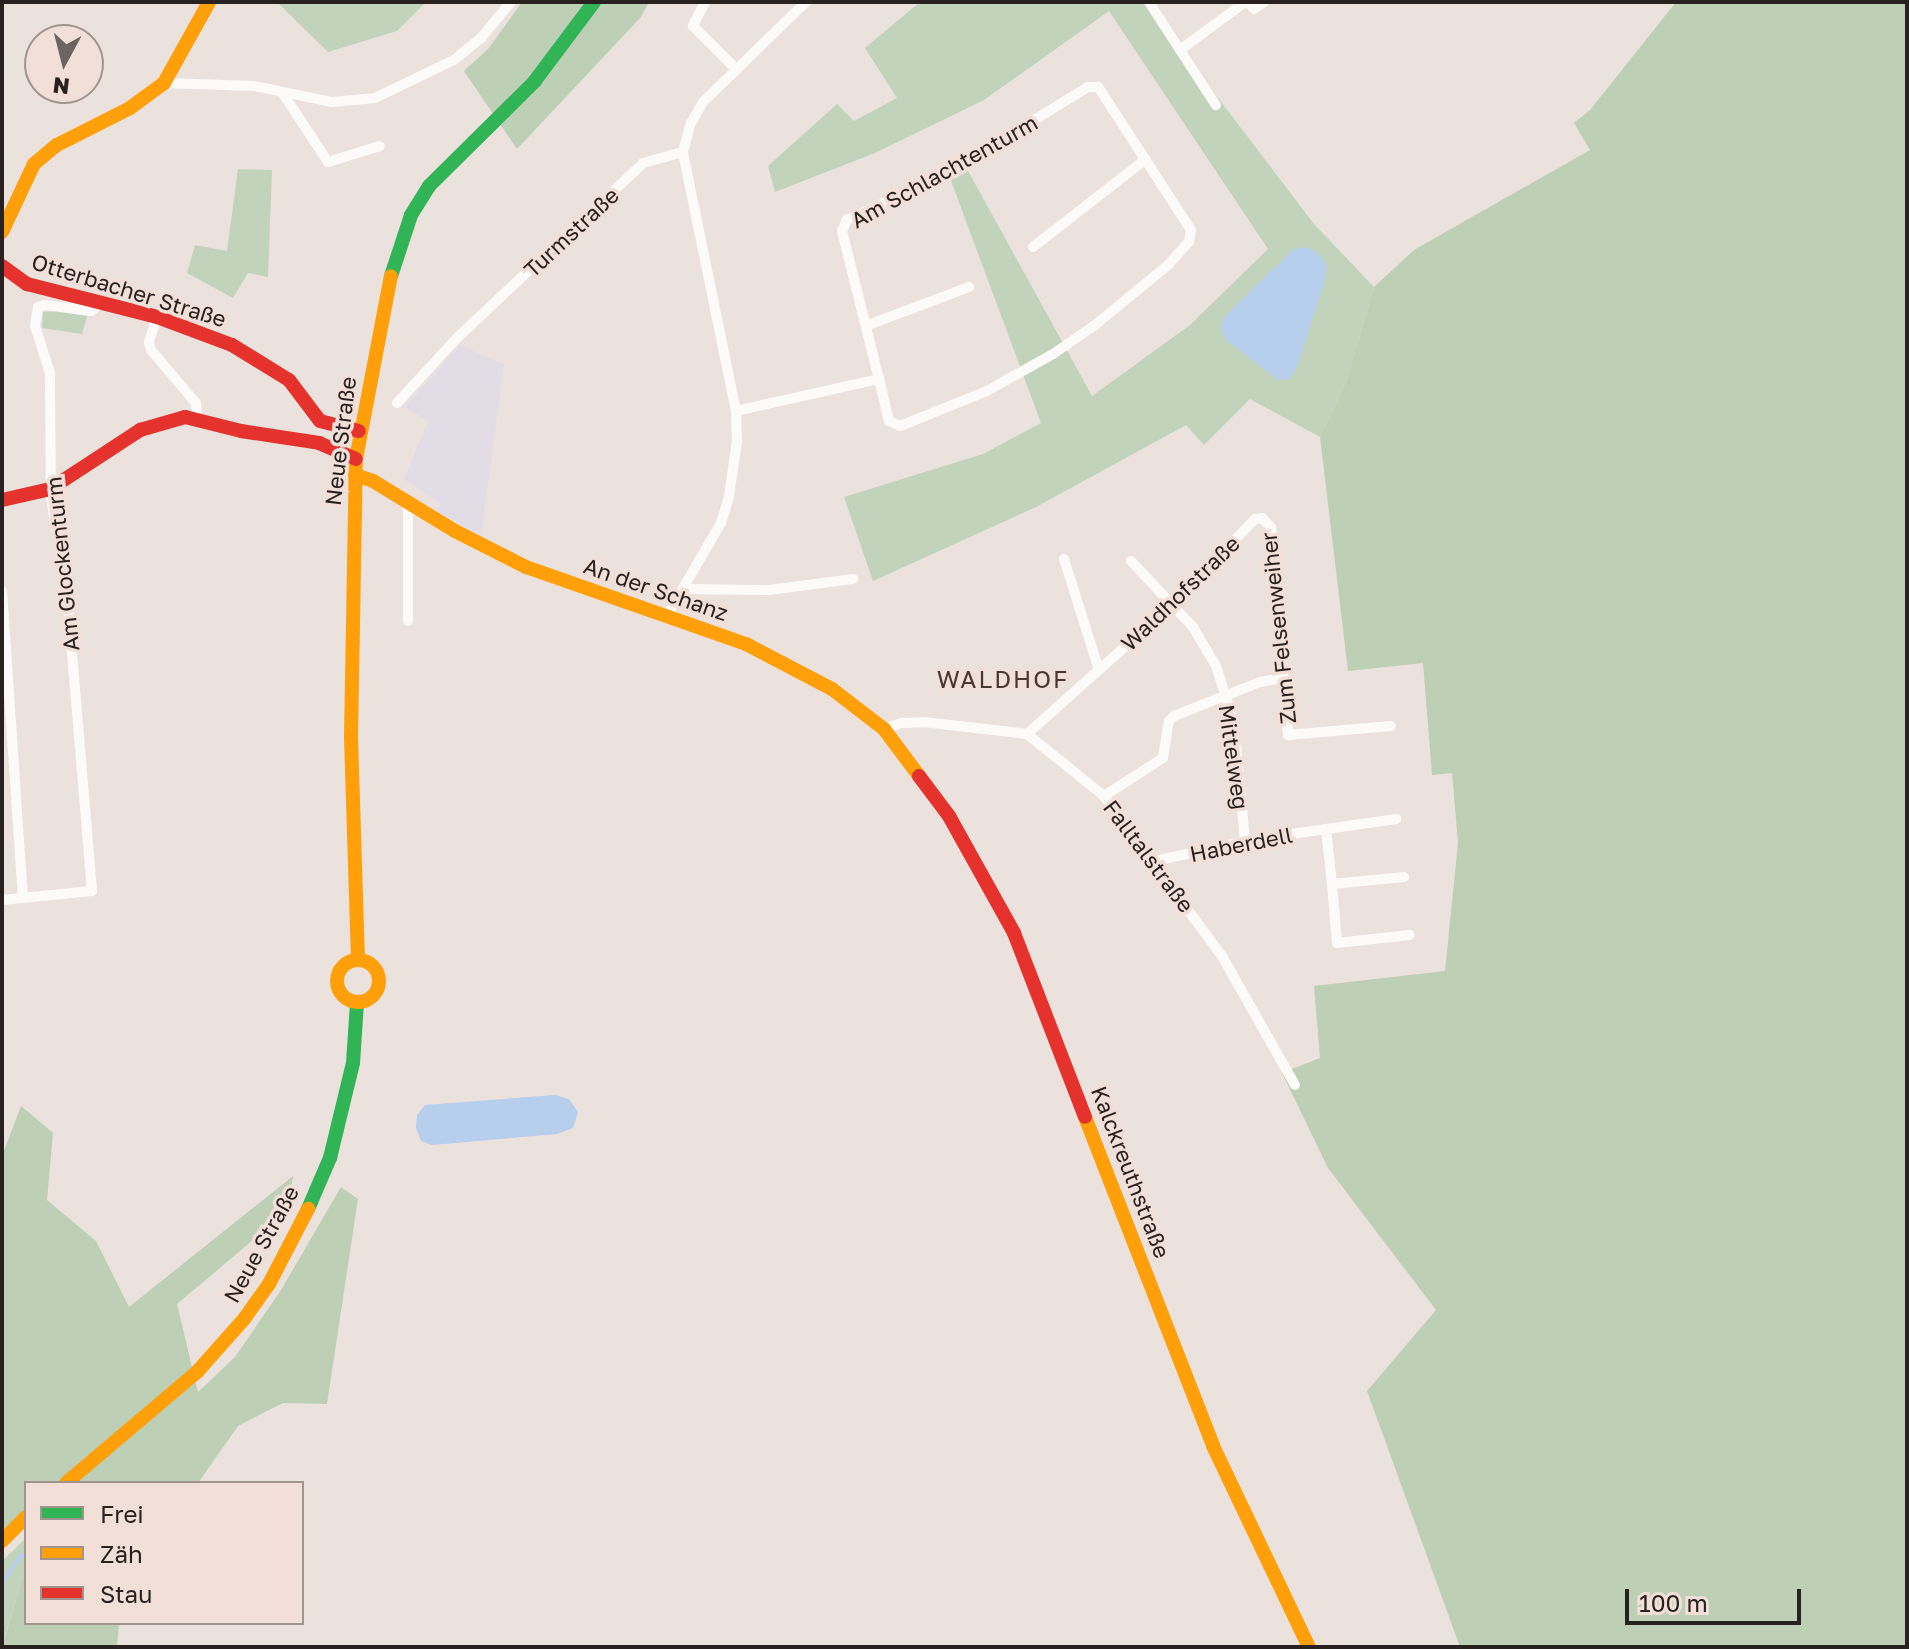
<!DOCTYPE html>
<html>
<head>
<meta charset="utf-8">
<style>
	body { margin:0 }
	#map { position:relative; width:1909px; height:1649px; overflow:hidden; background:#ebe2de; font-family:"Golos Text",sans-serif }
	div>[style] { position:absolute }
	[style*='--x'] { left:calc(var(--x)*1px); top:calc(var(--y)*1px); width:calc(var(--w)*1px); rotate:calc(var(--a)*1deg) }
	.education>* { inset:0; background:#e2dce6 }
	.green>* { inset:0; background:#c1d3ba }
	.forest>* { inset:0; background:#bdcfb5 }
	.water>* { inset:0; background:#b7ceed }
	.stream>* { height:4px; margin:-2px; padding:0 2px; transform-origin:2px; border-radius:2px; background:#b7ceed }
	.street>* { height:10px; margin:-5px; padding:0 5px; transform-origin:5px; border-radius:5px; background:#fcfbfa }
	.fast>* { height:14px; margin:-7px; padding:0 7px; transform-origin:7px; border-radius:7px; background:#30b455 }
	.slow>* { height:14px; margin:-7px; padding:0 7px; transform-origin:7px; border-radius:7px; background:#ff9f0a }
	.slow>.ring { margin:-7px; padding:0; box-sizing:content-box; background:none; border:14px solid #ff9f0a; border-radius:50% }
	.jam>* { height:14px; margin:-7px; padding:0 7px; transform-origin:7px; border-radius:7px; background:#e5322d }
	span { translate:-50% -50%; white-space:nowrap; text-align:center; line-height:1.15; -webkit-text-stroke:7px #f1dfd8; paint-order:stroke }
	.street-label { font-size:22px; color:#28211f }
	.neighbourhood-label { font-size:24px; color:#463933; letter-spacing:2px }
	.frame { position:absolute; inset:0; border:4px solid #28211f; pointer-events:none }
	.legend { position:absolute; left:24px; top:1481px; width:280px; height:144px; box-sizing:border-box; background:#f1dfd8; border:2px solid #a1938e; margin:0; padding:10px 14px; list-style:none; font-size:24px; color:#28211f }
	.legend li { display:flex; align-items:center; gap:16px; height:40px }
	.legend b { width:40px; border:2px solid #a1938e }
	.north { position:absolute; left:24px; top:24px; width:80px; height:80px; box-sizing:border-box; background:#f1dfd8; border:2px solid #a1938e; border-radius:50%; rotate:187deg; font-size:22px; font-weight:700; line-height:32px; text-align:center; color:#28211f }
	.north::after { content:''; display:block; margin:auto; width:28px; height:36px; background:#6c6562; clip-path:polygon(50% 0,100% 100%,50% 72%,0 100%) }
	.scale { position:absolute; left:1625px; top:1589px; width:176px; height:36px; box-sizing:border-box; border:4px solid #28211f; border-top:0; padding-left:10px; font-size:24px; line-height:28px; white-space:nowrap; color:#28211f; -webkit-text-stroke:6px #f1dfd8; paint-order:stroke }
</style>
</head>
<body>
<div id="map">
	<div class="education">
		<div style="clip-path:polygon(460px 345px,504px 365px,481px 536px,437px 511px,441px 504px,404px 479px,428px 421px,405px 407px)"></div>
	</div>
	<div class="green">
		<div style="clip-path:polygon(277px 2px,426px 2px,397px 31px,328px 52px)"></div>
		<div style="clip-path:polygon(920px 2px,1155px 2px,1215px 94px,1314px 224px,1374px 287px,1346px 382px,1320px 437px,1250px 399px,1204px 445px,1186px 425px,1036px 507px,873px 581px,844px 497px,983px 454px,1041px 423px,950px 178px,967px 169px,1092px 396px,1190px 325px,1268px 249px,1109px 11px,984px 100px,875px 153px,775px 192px,768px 166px,837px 104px,854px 121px,897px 98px,865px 48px)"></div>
		<div style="clip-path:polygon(238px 169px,272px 170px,268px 277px,248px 273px,233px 298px,187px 273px,195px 245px,227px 251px)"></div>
		<div style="clip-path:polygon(58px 311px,87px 316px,82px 334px,42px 328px,43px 312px)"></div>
		<div style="clip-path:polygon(26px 1538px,26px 1566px,2px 1646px,2px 1561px)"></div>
	</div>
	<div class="forest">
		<div style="clip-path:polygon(522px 2px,649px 2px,641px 17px,517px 149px,464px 71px,489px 48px)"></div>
		<div style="clip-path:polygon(1676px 2px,1907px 2px,1907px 1647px,1460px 1647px,1367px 1391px,1436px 1310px,1328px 1168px,1282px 1073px,1320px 1058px,1314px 986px,1445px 971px,1458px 843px,1452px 773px,1432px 775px,1423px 663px,1348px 671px,1320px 437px,1346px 382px,1374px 287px,1414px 250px,1590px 150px,1574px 123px,1590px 110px)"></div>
		<div style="clip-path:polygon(21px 1106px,53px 1133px,47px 1200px,96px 1241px,129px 1307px,293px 1176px,291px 1189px,271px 1225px,177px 1304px,198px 1392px,235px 1357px,281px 1290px,341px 1187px,358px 1199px,327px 1404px,283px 1403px,238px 1426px,198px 1483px,26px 1483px,26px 1513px,2px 1536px,2px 1156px)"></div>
		<div style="clip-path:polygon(26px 1566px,26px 1623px,119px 1623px,117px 1647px,2px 1647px)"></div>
	</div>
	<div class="water">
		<div style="clip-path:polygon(1307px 247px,1319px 254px,1327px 266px,1324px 283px,1296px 370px,1289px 379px,1278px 380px,1225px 339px,1221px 326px,1226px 315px,1294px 249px)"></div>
		<div style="clip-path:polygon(555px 1095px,569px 1099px,578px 1112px,573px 1128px,557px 1134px,432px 1145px,421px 1141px,416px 1128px,417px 1115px,425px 1105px)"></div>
	</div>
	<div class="stream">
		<div style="--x:2;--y:1583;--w:32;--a:-56"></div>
		<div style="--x:20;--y:1556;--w:6;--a:0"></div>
	</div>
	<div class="street">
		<div style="--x:705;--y:2;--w:27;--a:117"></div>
		<div style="--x:693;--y:26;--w:62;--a:45"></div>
		<div style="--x:1149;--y:2;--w:123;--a:57"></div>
		<div style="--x:1248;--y:2;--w:9;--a:49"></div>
		<div style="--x:1254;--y:9;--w:12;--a:-35"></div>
		<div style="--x:1180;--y:50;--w:81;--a:-36.4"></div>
		<div style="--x:164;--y:83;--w:90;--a:1.9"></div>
		<div style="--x:254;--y:86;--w:80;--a:11.6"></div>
		<div style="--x:332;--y:102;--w:43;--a:-5.3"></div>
		<div style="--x:375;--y:98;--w:88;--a:-25.7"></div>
		<div style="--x:454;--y:60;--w:35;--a:-39"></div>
		<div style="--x:481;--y:38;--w:47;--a:-50.2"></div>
		<div style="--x:282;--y:92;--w:84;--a:56.7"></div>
		<div style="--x:328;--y:162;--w:54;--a:-17.1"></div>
		<div style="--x:1033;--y:247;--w:143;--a:-37.9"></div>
		<div style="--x:157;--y:317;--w:26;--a:108"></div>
		<div style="--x:149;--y:342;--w:8;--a:76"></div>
		<div style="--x:151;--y:350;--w:70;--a:49.7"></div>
		<div style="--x:196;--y:403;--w:15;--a:86"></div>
		<div style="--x:868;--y:325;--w:108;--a:-20.6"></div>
		<div style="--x:397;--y:403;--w:90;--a:-47.3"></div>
		<div style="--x:458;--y:337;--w:254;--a:-43.2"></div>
		<div style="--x:643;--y:163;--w:41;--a:-15.4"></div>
		<div style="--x:683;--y:152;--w:30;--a:-75"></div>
		<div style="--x:691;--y:123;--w:24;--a:-60"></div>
		<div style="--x:703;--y:102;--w:144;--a:-44.2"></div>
		<div style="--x:736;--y:411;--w:147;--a:-12.6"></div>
		<div style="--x:879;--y:379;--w:43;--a:76.6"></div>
		<div style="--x:889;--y:421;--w:12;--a:24"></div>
		<div style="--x:900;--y:426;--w:94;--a:-21.9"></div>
		<div style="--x:987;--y:391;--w:76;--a:-29.3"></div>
		<div style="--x:1053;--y:354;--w:51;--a:-34.6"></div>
		<div style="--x:1095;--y:325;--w:94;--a:-39.4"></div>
		<div style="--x:1168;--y:265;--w:31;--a:-48"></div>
		<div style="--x:1189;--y:242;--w:12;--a:-81"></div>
		<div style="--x:1191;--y:230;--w:171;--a:-123"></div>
		<div style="--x:1098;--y:87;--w:10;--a:180"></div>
		<div style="--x:1088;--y:87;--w:170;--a:148.5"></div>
		<div style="--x:943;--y:176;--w:106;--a:155.4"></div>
		<div style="--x:847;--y:220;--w:12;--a:114"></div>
		<div style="--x:842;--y:231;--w:153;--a:76"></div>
		<div style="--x:408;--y:502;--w:119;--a:90"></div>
		<div style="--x:1064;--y:559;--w:116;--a:72.5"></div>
		<div style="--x:1131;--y:561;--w:91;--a:46.8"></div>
		<div style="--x:1193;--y:627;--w:45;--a:59.5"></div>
		<div style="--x:1216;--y:666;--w:59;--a:72.2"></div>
		<div style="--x:1234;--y:722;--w:120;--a:84.7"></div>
		<div style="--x:684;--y:589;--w:85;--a:0.7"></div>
		<div style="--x:769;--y:590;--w:85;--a:-7.5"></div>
		<div style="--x:2;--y:591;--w:306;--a:86.1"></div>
		<div style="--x:668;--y:614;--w:105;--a:-59.8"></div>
		<div style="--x:721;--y:523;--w:28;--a:-73"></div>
		<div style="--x:729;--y:496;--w:56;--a:-81.7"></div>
		<div style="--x:737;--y:441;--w:30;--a:-92"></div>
		<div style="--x:736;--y:411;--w:264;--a:-101.6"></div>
		<div style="--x:884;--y:729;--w:18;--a:-19"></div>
		<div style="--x:901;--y:723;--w:23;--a:-2"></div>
		<div style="--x:924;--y:722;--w:104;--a:6.6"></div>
		<div style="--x:1027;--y:734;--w:99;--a:38.8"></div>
		<div style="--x:1104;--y:796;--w:199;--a:53.6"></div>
		<div style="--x:1222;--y:956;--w:148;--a:60.5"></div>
		<div style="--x:1027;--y:734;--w:195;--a:-41.7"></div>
		<div style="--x:1173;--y:604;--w:118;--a:-46"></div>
		<div style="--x:1255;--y:519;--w:7;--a:-8"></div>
		<div style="--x:1262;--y:518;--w:13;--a:45"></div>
		<div style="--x:1271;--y:527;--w:209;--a:85.3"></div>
		<div style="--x:1288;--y:735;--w:103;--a:-5"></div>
		<div style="--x:1104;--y:796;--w:70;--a:-32.8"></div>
		<div style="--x:1163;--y:758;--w:37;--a:-81"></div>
		<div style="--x:1169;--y:721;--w:7;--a:-45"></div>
		<div style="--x:1174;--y:716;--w:92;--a:-21.6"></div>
		<div style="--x:1260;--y:682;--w:23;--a:-10"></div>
		<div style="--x:1155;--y:861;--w:92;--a:-12.5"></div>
		<div style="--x:1245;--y:841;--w:82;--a:-8.4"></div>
		<div style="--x:1404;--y:877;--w:72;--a:174.4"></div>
		<div style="--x:1332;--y:884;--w:59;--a:85.2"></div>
		<div style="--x:1337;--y:943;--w:73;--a:-6.3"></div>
		<div style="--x:1332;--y:884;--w:55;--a:-96.2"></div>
		<div style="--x:1326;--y:829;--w:71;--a:-8.1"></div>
		<div style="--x:2;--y:900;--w:90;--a:-5.7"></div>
		<div style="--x:92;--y:891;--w:296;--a:-94.8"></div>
		<div style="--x:67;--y:596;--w:100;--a:-99.2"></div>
		<div style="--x:51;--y:497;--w:124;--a:-90.5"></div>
		<div style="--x:50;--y:373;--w:49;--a:-107.7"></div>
		<div style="--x:35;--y:326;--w:19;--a:-81"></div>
		<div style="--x:38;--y:307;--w:7;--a:-16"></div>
		<div style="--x:45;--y:305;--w:46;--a:7.4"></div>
		<div style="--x:91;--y:311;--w:13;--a:-39"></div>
	</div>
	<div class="fast">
		<div style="--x:391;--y:276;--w:64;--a:-71.8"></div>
		<div style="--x:411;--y:215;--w:34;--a:-58"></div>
		<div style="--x:429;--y:186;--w:148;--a:-44.7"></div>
		<div style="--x:534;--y:82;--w:100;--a:-53.1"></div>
		<div style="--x:308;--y:1209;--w:56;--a:-66.7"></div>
		<div style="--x:330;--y:1158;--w:98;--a:-76.4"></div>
		<div style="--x:353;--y:1063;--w:61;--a:-86.2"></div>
	</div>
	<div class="slow">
		<div style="--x:2;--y:232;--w:75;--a:-64.8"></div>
		<div style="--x:34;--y:164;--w:30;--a:-40"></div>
		<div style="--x:57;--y:145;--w:82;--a:-26.9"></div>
		<div style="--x:130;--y:108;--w:42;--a:-36.3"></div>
		<div style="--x:164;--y:83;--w:93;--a:-60.9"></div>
		<div style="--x:355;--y:475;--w:19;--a:18"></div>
		<div style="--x:373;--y:481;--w:96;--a:31.4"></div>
		<div style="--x:455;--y:531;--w:80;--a:26.9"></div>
		<div style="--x:526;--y:567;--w:233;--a:19.3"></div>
		<div style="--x:746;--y:644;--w:97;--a:27.6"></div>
		<div style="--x:832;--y:689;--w:66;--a:37.6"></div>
		<div style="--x:884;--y:729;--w:59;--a:53.3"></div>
		<div style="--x:358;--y:960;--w:222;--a:-91.8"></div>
		<div style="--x:351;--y:738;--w:279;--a:-89"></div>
		<div style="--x:356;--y:459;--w:186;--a:-79.2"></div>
		<div class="ring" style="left:337px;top:960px;width:28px;height:28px"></div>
		<div style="--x:1085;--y:1117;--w:353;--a:68.7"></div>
		<div style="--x:1213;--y:1446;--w:223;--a:64.5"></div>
		<div style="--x:66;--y:1483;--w:172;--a:-40.3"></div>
		<div style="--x:197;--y:1372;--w:71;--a:-48.4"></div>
		<div style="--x:244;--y:1319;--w:43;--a:-54.5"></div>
		<div style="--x:269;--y:1284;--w:85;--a:-62.5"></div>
		<div style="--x:2;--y:1541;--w:34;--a:-45"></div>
	</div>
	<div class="jam">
		<div style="--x:2;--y:266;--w:31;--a:36"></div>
		<div style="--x:27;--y:284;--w:134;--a:14.2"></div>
		<div style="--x:157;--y:317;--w:80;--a:20.5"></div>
		<div style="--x:232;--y:345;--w:67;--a:31.6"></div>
		<div style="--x:289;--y:380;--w:51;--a:52.9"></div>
		<div style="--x:320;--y:421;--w:40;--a:14.4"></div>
		<div style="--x:2;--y:500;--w:49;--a:-12.9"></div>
		<div style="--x:50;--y:489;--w:108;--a:-33.2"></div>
		<div style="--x:140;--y:430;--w:47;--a:-16.1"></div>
		<div style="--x:185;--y:417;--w:58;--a:14"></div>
		<div style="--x:241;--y:431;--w:79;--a:8.7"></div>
		<div style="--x:319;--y:443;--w:40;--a:23.4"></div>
		<div style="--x:919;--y:776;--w:50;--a:53.1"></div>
		<div style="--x:949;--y:816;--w:134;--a:60.9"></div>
		<div style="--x:1014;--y:933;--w:197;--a:68.9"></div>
	</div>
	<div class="street-label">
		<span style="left:944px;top:171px;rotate:-29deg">Am Schlachtenturm</span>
		<span style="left:571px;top:232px;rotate:-43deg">Turmstraße</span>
		<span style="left:129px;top:290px;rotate:17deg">Otterbacher Straße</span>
		<span style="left:340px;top:441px;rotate:-83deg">Neue Straße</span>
		<span style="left:62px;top:564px;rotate:-96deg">Am Glockenturm</span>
		<span style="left:656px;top:589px;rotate:19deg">An der Schanz</span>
		<span style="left:1180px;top:593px;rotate:-44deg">Waldhofstraße</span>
		<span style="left:1278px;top:628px;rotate:-96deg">Zum Felsenweiher</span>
		<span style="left:1234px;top:757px;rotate:82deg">Mittelweg</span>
		<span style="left:1241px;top:844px;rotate:-11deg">Haberdell</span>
		<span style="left:1149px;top:856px;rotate:53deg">Falltalstraße</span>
		<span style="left:1131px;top:1172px;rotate:69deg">Kalckreuthstraße</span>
		<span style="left:261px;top:1244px;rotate:-61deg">Neue Straße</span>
	</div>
	<div class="neighbourhood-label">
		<span style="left:1003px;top:679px">WALDHOF</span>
	</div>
	<div class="frame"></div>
	<ul class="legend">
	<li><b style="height:10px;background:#30b455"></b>Frei</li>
	<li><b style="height:10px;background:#ff9f0a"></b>Zäh</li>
	<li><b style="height:10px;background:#e5322d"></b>Stau</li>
	</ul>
	<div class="north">N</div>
	<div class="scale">100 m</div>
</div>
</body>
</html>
